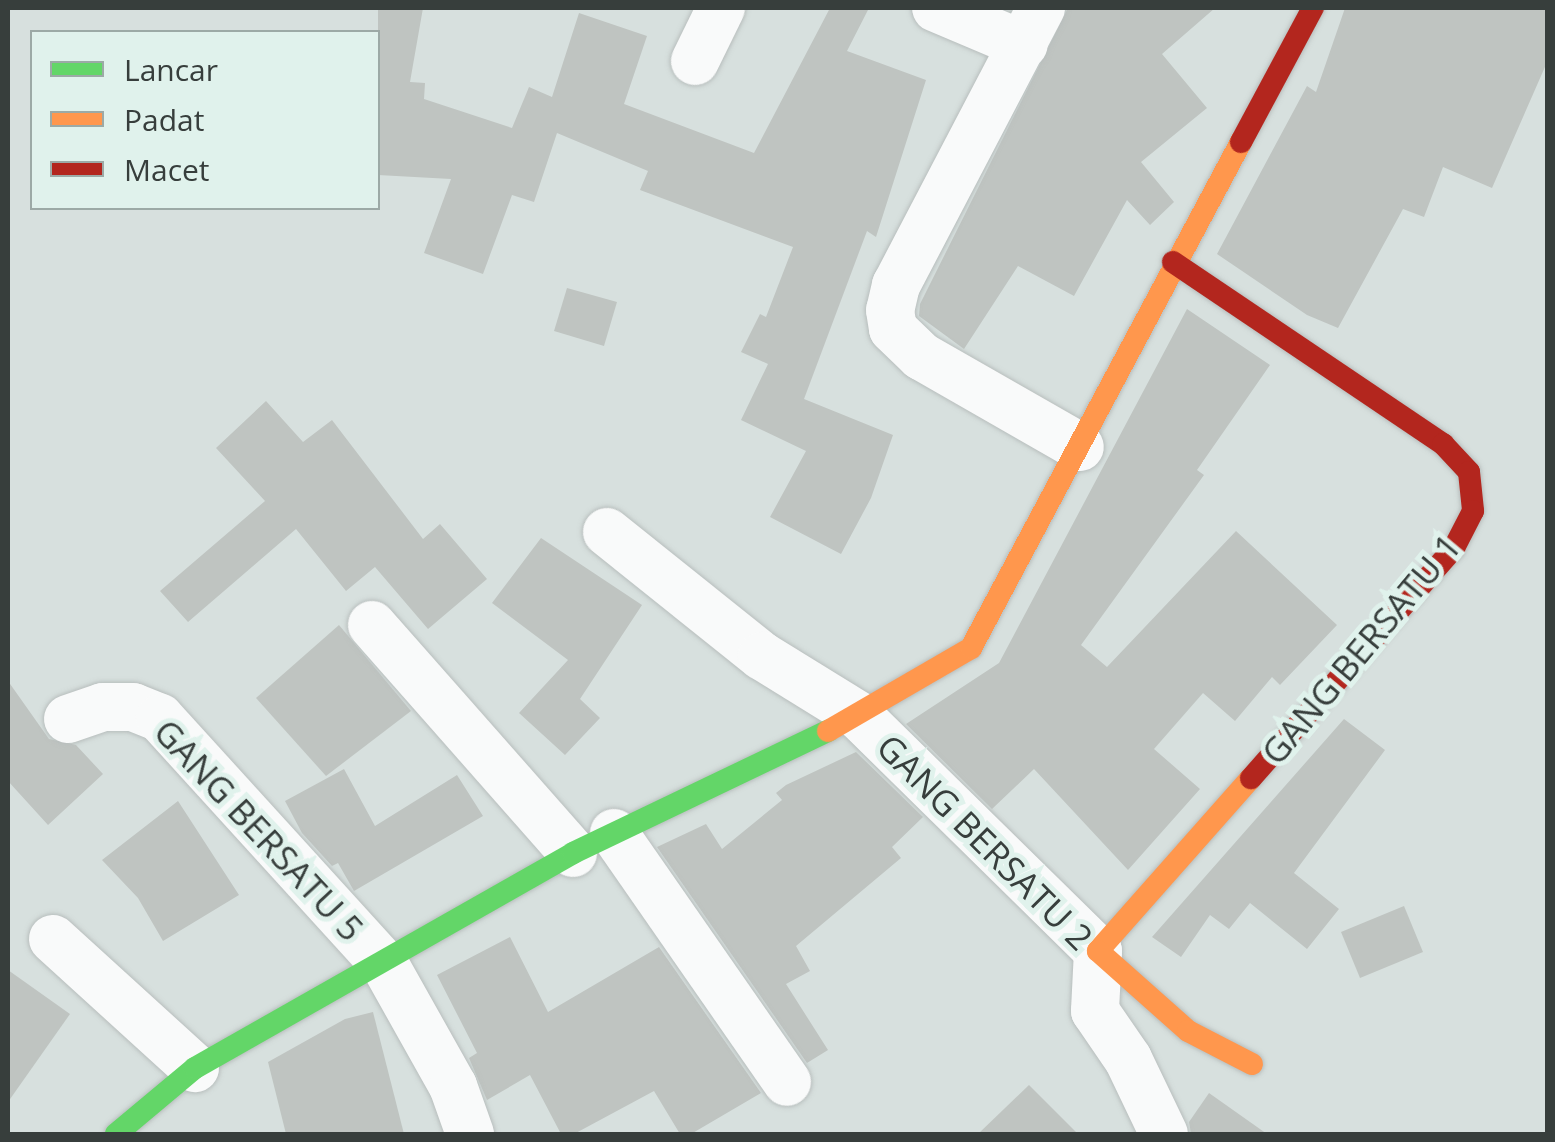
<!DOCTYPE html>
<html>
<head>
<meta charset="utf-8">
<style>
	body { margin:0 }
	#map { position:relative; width:1555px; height:1142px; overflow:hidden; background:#d7e0de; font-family:"Open Sans",sans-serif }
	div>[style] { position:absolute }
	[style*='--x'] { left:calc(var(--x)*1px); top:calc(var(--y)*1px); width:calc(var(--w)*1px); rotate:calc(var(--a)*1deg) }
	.building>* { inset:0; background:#bfc4c1 }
	.roads { filter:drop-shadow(0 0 2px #b8bebd) drop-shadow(0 0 2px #b8bebd) }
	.street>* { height:48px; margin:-24px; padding:0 24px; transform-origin:24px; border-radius:24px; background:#f9fafa }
	.fast>* { height:22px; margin:-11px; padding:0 11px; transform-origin:11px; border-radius:11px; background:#63d668 }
	.slow>* { height:22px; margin:-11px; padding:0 11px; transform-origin:11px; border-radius:11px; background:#ff974d }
	.jam>* { height:22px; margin:-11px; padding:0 11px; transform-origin:11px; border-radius:11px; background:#b3261e }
	span { translate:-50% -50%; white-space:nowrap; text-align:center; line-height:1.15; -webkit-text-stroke:10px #e0f2ec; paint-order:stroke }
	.street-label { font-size:35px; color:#373e3c }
	.frame { position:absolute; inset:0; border:10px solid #373e3c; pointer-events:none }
	.legend { position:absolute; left:30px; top:30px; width:350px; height:180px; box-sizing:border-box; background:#e0f2ec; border:2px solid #9caaa6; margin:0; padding:12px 18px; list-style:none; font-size:30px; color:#373e3c }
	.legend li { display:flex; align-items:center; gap:20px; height:50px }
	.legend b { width:50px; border:2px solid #9caaa6 }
</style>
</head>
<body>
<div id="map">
	<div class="building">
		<div style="clip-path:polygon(378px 8px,423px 8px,410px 82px,425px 83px,424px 99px,512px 128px,529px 87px,552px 97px,579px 13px,647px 36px,624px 104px,754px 153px,830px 8px,869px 8px,847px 51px,926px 80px,876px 237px,867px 231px,804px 399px,893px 435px,871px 498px,841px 554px,770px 517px,806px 451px,741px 420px,768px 364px,741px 352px,760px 314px,766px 317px,793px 247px,640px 190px,648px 171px,557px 133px,534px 202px,512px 195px,483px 274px,424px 253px,451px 179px,378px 175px)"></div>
		<div style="clip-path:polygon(1068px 8px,1215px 8px,1162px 54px,1207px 108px,1141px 162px,1174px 202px,1150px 225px,1127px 200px,1074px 296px,1018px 266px,964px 349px,919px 316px,920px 304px)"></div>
		<div style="clip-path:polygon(1345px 8px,1548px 8px,1548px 60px,1492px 188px,1443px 167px,1424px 217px,1403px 209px,1338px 328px,1307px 315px,1217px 254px,1307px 86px,1316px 92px)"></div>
		<div style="clip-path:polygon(567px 288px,617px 302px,604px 346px,554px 331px)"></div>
		<div style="clip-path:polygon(1187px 309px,1270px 365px,1197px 470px,1204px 475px,1081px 645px,1107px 667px,1236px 531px,1337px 625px,1280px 685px,1272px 677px,1235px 721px,1203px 693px,1154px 749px,1200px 789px,1128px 870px,1034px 769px,992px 809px,906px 724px,999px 663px)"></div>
		<div style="clip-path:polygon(266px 401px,303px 442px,332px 420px,423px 539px,440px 524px,487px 579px,428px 629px,375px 567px,346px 591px,296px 529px,188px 622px,160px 591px,265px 501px,216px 448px)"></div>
		<div style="clip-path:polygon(541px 538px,642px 605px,580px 699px,600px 718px,565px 755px,519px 713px,568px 660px,492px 603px)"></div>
		<div style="clip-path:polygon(339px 625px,411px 711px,326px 776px,256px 698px)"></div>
		<div style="clip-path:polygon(8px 681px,49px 739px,76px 745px,103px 774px,48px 825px,8px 781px)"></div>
		<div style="clip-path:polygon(1344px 719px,1385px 750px,1294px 873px,1339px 909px,1307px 949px,1250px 903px,1229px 929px,1210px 915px,1181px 957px,1152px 937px)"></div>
		<div style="clip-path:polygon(856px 752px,923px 817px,892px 847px,901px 858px,796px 946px,810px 971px,786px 984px,828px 1050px,807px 1063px,657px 847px,706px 824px,722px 849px,782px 800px,776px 793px,786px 785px)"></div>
		<div style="clip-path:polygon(344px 769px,375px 826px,457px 775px,483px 816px,354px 891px,338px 863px,332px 866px,302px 833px,285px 801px)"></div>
		<div style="clip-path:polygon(178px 801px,239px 895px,163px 941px,138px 898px,102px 860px)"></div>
		<div style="clip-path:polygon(1404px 906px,1423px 952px,1360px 978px,1341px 932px)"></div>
		<div style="clip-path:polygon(510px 937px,548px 1012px,659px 947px,761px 1093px,691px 1134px,680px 1134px,654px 1091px,574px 1134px,561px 1134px,530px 1075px,487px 1100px,469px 1058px,477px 1053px,437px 975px)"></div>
		<div style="clip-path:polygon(8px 970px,70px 1014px,8px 1102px)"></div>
		<div style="clip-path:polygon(373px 1012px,404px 1134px,286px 1134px,268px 1062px,345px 1019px)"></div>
		<div style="clip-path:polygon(1029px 1085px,1078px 1134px,978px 1134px)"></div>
		<div style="clip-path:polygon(1209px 1093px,1267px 1134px,1191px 1134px,1189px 1122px)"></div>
	</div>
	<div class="roads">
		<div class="street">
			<div style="--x:936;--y:8;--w:95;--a:22.8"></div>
			<div style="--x:1041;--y:8;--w:313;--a:117.6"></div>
			<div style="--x:896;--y:285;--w:26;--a:103"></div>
			<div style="--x:890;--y:310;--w:19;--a:81"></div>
			<div style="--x:893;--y:329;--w:39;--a:44"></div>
			<div style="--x:921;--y:356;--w:183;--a:29.8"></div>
			<div style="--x:695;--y:61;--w:59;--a:-63.9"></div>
			<div style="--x:607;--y:532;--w:198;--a:38.7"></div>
			<div style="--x:762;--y:656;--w:114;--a:31.7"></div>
			<div style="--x:859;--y:716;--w:335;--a:44.5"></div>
			<div style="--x:1098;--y:951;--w:60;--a:92.9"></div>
			<div style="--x:1095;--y:1011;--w:58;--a:55.5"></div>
			<div style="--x:1128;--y:1059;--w:83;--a:64.4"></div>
			<div style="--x:372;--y:625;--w:304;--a:48.6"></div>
			<div style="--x:68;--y:719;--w:37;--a:-19"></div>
			<div style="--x:103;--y:707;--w:30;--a:0"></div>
			<div style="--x:133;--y:707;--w:29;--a:22"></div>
			<div style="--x:160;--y:718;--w:334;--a:47.7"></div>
			<div style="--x:385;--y:965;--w:139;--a:60.7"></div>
			<div style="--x:453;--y:1086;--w:51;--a:70.5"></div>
			<div style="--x:614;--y:833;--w:303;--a:55.2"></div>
			<div style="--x:53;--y:939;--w:192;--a:42.3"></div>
		</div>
		<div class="fast">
			<div style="--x:116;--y:1134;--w:103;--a:-39.9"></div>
			<div style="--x:195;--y:1068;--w:435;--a:-29.6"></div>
			<div style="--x:573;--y:853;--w:283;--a:-25.6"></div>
		</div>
		<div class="slow">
			<div style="--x:828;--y:731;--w:165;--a:-30.1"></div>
			<div style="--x:971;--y:648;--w:574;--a:-61.92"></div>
			<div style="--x:1251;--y:778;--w:231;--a:131.5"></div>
			<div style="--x:1098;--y:951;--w:120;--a:41.6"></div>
			<div style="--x:1188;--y:1031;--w:72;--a:27.3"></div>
		</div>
		<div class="jam">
			<div style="--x:1241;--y:142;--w:152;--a:-61.8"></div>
			<div style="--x:1173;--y:262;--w:326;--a:34"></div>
			<div style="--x:1443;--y:444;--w:38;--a:47"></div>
			<div style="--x:1469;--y:472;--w:39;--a:84"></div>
			<div style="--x:1473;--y:511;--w:42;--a:117.2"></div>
			<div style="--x:1454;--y:548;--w:307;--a:131.4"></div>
		</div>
	</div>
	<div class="street-label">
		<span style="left:1361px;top:649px;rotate:-50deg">GANG BERSATU 1</span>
		<span style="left:259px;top:830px;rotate:47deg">GANG BERSATU 5</span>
		<span style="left:985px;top:842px;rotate:45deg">GANG BERSATU 2</span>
	</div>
	<div class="frame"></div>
	<ul class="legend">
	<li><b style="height:12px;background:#63d668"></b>Lancar</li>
	<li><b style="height:12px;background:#ff974d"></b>Padat</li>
	<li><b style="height:12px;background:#b3261e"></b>Macet</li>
	</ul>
</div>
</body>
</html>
